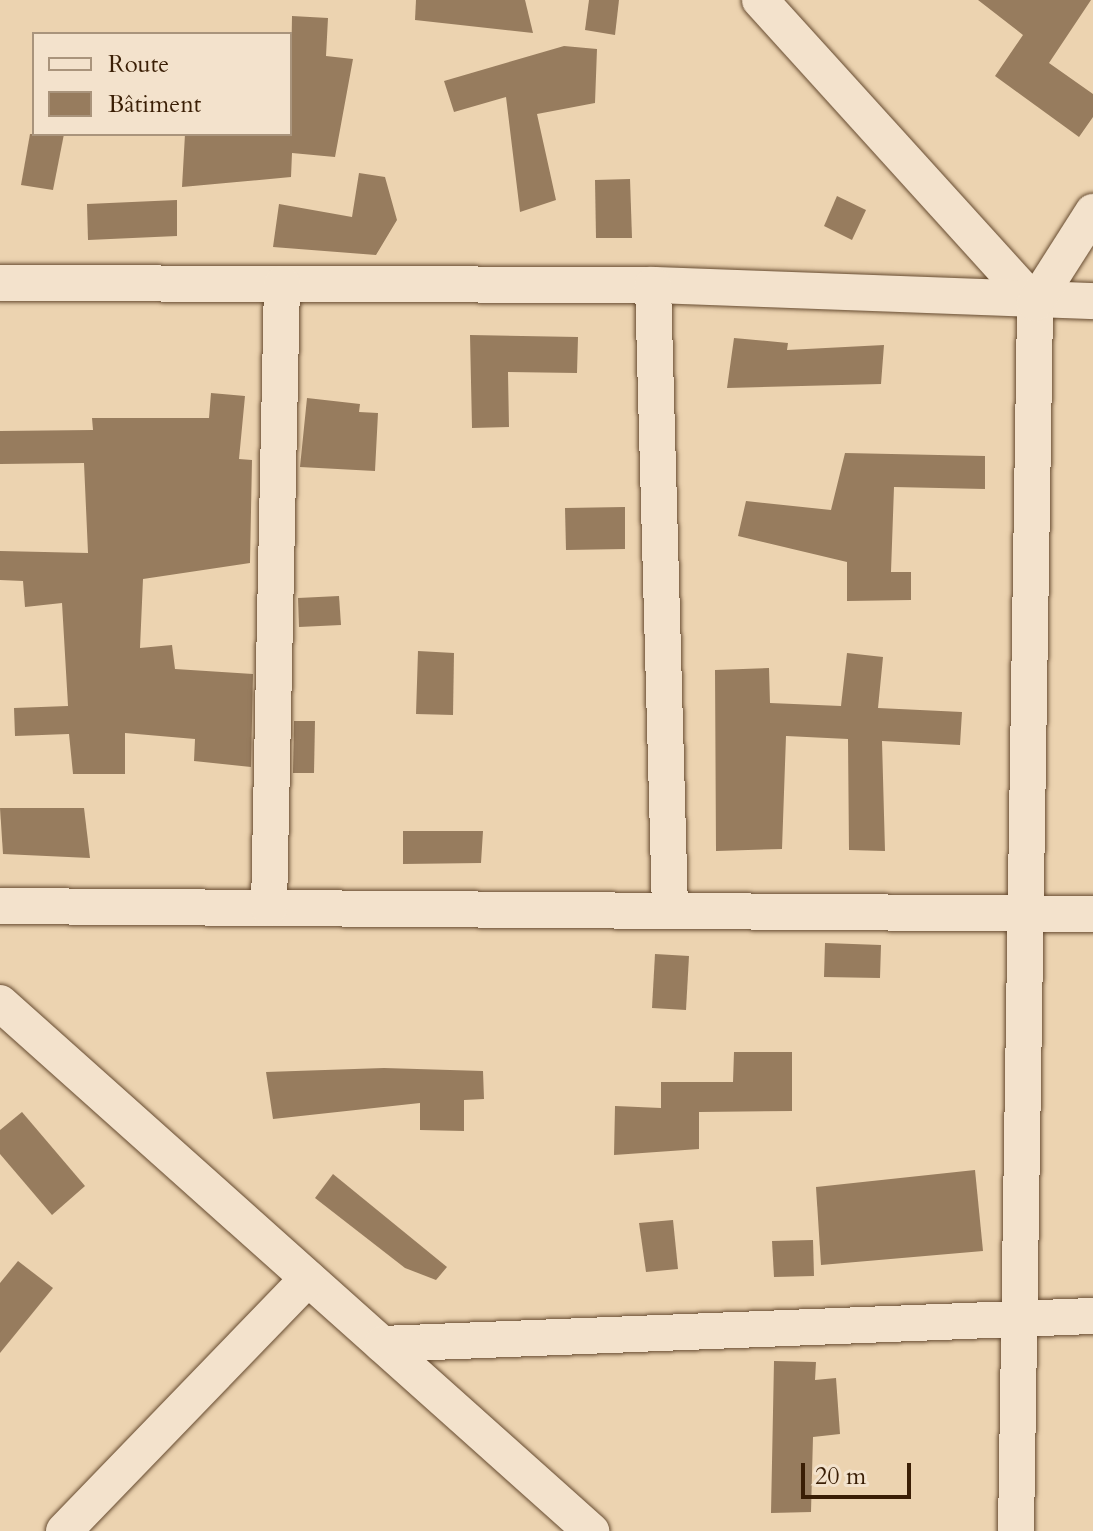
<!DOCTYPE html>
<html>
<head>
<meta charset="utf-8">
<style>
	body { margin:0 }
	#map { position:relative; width:1093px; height:1531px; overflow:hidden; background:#ecd3b0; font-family:Cardo,serif }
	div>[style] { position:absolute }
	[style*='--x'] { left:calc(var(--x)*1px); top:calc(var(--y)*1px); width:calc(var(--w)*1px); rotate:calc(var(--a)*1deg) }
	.building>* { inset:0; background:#977c5e }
	.roads { filter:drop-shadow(0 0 2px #664b30) drop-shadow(0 0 2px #664b30) }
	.minor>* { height:36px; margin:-18px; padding:0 18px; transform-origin:18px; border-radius:18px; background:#f3e2cc }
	span { translate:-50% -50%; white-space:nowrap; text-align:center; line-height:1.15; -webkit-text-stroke:6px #f3e2cc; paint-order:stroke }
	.legend { position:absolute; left:32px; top:32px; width:260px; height:104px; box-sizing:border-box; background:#f3e2cc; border:2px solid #a9947c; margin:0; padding:10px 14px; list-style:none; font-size:24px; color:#3a1e05 }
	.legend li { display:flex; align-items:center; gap:16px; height:40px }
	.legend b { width:40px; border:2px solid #a9947c }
	.scale { position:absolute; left:801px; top:1463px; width:110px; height:36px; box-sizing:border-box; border:4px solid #3a1e05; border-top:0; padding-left:10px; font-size:24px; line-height:28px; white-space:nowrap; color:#3a1e05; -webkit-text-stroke:6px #f3e2cc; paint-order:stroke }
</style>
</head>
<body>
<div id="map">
	<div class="building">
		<div style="clip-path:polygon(416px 0,525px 0,533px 33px,415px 20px)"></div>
		<div style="clip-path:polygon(589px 0,619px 0,615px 35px,585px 30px)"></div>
		<div style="clip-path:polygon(978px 0,1091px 0,1049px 63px,1093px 94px,1093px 117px,1079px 137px,995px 76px,1023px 35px)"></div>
		<div style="clip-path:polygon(292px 16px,328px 18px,326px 56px,353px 59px,335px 157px,292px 153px,291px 177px,182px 187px,185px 134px,290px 134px)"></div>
		<div style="clip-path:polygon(564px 46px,597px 49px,595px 103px,537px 114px,556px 200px,520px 212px,506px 97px,454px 112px,444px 81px)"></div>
		<div style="clip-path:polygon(30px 134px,64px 134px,53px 190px,21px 185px)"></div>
		<div style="clip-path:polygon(359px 173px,385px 177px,397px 220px,376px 255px,273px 247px,279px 204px,352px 217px)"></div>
		<div style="clip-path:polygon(630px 179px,632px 238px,596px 238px,595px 180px)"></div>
		<div style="clip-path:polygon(837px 196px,866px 210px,852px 240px,824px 226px)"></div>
		<div style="clip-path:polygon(177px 200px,177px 236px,88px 240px,87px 204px)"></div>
		<div style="clip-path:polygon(470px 335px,578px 337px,577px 373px,508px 372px,509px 427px,472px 428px)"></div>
		<div style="clip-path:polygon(734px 338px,788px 343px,787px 350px,884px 345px,881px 384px,727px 388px)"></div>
		<div style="clip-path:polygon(211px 393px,245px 396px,239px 459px,252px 460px,250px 563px,143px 579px,140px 648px,172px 645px,175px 669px,253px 674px,251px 767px,194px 761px,195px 739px,125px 733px,125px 774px,73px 774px,69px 734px,15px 736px,14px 708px,68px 706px,62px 603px,25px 607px,23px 581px,0 580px,0 551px,88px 553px,84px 463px,0 464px,0 431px,93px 430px,92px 418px,209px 418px)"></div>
		<div style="clip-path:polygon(307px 398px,360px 404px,359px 412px,378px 413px,375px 471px,300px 467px)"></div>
		<div style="clip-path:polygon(845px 453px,985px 456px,985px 489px,894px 487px,891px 572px,911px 572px,911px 600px,847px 601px,847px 562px,738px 536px,746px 501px,831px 510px)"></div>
		<div style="clip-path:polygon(625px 507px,625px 549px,566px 550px,565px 508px)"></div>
		<div style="clip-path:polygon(339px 596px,341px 625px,299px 627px,298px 598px)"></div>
		<div style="clip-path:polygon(418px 651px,454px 653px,453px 715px,416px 714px)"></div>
		<div style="clip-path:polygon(847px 653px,883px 657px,878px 708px,962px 712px,960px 745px,882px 741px,885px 851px,849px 850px,848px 739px,786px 736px,782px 849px,716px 851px,715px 670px,769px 668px,770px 703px,841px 706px)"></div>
		<div style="clip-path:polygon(294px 721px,315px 721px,314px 773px,293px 773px)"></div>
		<div style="clip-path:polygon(0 808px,84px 808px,90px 858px,3px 854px)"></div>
		<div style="clip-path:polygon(403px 831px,483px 831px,481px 863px,403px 864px)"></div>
		<div style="clip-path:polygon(825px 943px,881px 945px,880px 978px,824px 977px)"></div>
		<div style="clip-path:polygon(655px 954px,689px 956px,686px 1010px,652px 1008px)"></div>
		<div style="clip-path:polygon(734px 1052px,792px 1052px,792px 1111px,699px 1112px,699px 1149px,614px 1155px,615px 1106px,661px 1108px,661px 1082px,733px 1082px)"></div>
		<div style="clip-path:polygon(384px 1068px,483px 1071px,484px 1099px,464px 1100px,464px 1131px,420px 1130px,420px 1103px,273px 1119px,266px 1072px)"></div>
		<div style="clip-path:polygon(22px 1112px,85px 1186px,52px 1215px,0 1154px,0 1130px)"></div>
		<div style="clip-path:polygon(975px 1170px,983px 1251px,821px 1265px,816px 1187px)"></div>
		<div style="clip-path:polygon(333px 1174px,447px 1267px,436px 1280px,405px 1268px,315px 1198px)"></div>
		<div style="clip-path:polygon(673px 1220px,678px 1269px,646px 1272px,639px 1223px)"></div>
		<div style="clip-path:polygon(813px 1240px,814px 1276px,774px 1277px,772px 1241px)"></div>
		<div style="clip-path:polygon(18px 1261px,53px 1288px,0 1353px,0 1283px)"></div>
		<div style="clip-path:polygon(774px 1361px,816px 1362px,815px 1380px,836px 1378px,840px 1434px,813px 1437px,811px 1512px,771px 1513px)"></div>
	</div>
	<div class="roads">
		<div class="minor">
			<div style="--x:760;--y:0;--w:409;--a:47.8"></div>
			<div style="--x:0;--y:283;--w:653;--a:0.18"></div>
			<div style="--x:653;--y:285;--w:440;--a:2.1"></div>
			<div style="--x:653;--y:285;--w:626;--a:88.44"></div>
			<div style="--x:0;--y:906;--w:1093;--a:0.42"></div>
			<div style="--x:269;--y:908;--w:624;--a:-88.81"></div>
			<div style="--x:0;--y:1003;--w:793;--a:41.78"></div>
			<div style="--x:382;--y:1344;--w:712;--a:-2.26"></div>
			<div style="--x:64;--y:1531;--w:351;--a:-46"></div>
			<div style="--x:1016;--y:1531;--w:1228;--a:-89.11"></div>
			<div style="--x:1035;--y:303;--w:108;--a:-57.5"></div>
		</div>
	</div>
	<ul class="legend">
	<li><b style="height:10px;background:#f3e2cc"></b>Route</li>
	<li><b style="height:22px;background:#977c5e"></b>Bâtiment</li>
	</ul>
	<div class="scale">20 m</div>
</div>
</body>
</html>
